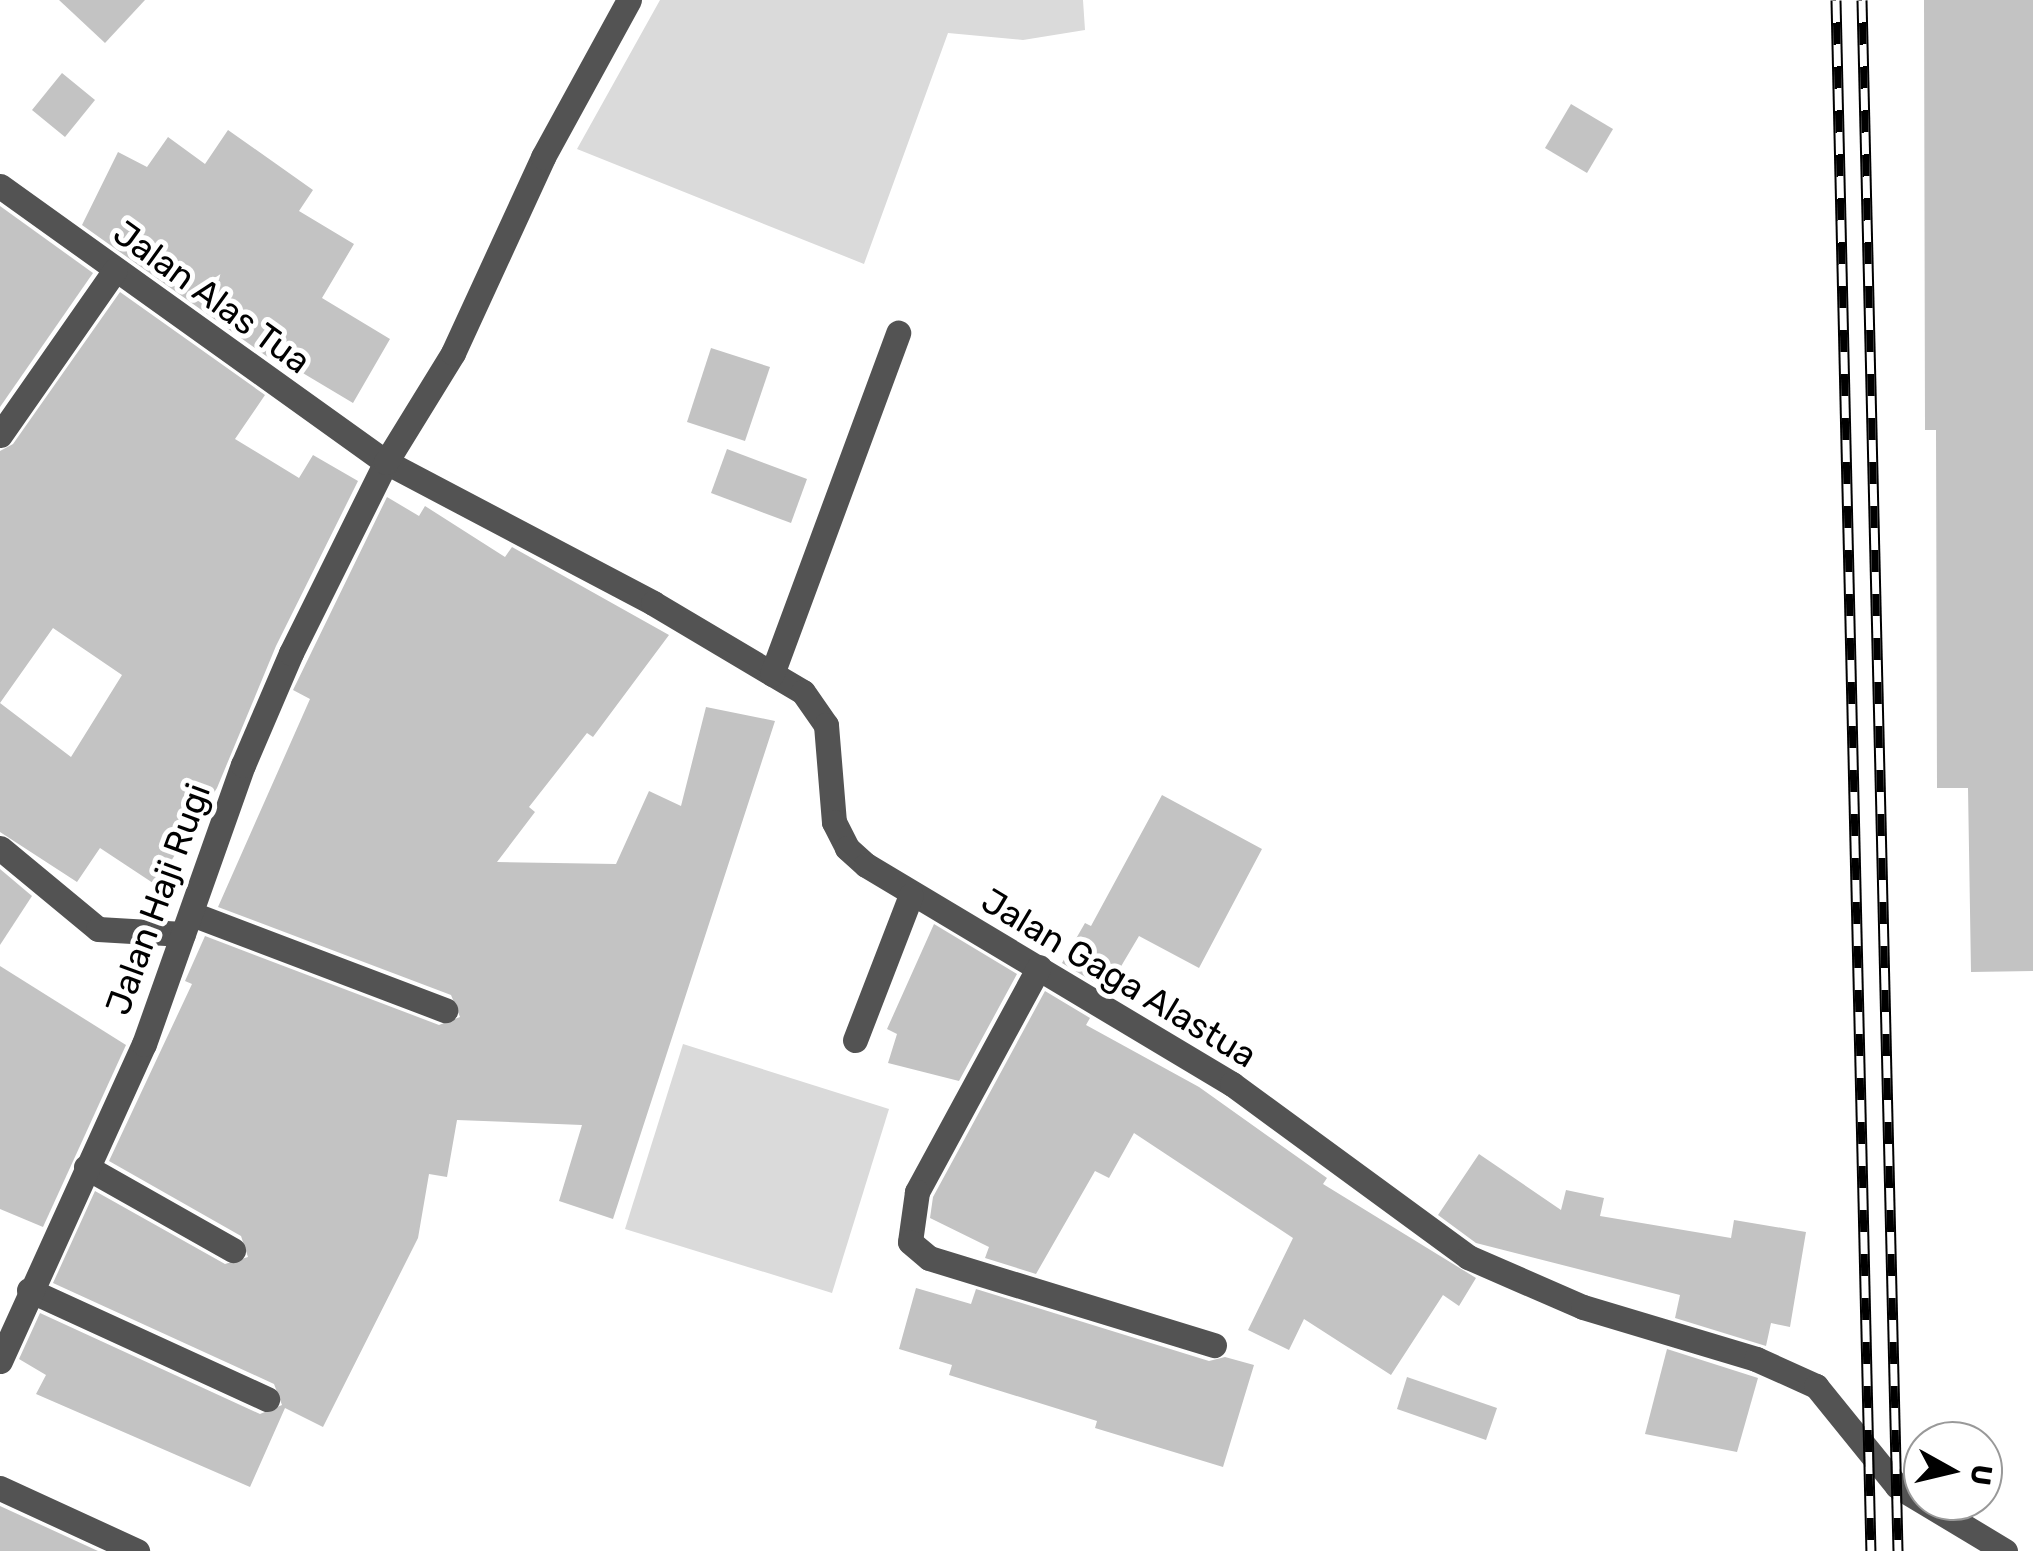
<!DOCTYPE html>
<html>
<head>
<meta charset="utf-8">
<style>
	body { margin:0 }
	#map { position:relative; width:2033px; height:1551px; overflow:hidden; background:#fff; font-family:Rubik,sans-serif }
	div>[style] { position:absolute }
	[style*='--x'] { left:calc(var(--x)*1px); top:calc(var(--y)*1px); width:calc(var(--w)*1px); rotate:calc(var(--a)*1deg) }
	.green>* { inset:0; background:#dadada }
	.building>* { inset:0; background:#c3c3c3 }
	.minor>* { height:25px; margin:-12.5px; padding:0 12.5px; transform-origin:12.5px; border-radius:12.5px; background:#535353 }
	.rail>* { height:11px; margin-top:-5.5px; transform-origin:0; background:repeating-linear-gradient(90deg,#fff 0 22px,#000 0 44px); box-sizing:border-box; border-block:2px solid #000 }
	span { translate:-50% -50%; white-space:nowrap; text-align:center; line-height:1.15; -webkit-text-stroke:10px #fff; paint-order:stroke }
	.street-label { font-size:35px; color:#000 }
	.north { position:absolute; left:1903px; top:1421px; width:100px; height:100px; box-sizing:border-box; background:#fff; border:2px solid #999; border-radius:50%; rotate:98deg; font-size:28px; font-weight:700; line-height:40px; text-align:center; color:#000 }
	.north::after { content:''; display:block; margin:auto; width:35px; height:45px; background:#000; clip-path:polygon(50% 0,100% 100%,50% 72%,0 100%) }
</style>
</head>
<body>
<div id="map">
	<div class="green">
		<div style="clip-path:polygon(660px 0,1083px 0,1085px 30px,1023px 40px,948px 33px,864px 264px,577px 149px)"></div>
		<div style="clip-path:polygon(683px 1044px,889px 1109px,832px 1293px,625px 1229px)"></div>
	</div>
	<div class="building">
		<div style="clip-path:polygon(59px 0,145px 0,105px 43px)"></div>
		<div style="clip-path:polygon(1924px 0,2033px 0,2033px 971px,1971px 972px,1968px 788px,1937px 788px,1936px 430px,1925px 430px)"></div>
		<div style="clip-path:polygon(62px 73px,95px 100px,65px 137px,32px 110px)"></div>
		<div style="clip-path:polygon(1571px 104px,1613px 129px,1587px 173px,1545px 148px)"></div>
		<div style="clip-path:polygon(228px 130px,313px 190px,299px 211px,354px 244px,322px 298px,390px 339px,353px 403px,286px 363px,283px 368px,82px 225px,118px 152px,147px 167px,168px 137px,205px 164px)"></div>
		<div style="clip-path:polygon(0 206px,93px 273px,0 407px)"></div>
		<div style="clip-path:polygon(evenodd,120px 292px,265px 395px,235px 439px,299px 478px,313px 455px,358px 481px,276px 646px,217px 788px,156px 885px,100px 848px,77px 882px,0 832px,0 451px,13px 444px,120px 292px,53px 628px,122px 675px,71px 757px,0 703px,53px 628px)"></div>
		<div style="clip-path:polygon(711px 348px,770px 367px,745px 441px,687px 422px)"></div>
		<div style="clip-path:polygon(727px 449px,807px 479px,791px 523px,711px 493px)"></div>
		<div style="clip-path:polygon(387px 497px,419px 516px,425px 506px,505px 557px,512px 547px,669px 635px,593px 737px,587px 733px,529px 807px,535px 812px,497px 862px,616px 864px,649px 791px,681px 806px,706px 707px,775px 721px,613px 1219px,559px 1201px,582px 1125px,457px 1120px,447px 1177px,429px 1174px,418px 1238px,323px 1427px,285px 1408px,250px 1487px,36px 1394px,46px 1375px,19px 1359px,40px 1313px,260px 1414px,282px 1405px,274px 1384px,53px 1283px,95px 1191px,225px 1264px,248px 1257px,241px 1236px,109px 1161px,192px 984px,185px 981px,205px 936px,439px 1025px,460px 1017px,451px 995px,218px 907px,310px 699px,293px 690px)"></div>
		<div style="clip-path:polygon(1162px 795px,1262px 849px,1199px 968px,1139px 936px,1107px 990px,1062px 963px,1085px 923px,1091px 926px)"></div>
		<div style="clip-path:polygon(0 869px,32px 896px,0 945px)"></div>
		<div style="clip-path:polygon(934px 924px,1017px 974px,959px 1081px,888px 1063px,897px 1034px,887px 1029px)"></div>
		<div style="clip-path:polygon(0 966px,126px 1045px,43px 1227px,0 1209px)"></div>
		<div style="clip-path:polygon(1045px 991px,1090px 1018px,1086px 1025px,1199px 1087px,1327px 1178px,1323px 1184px,1476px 1278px,1459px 1306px,1443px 1295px,1391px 1375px,1304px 1319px,1289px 1350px,1248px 1330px,1293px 1238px,1134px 1133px,1109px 1178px,1095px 1171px,1036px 1274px,985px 1258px,989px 1247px,930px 1218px,933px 1197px)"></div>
		<div style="clip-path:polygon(1479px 1154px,1561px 1210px,1566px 1190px,1604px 1198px,1600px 1216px,1731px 1238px,1734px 1220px,1806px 1232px,1790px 1327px,1771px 1323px,1766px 1346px,1675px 1318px,1680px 1295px,1476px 1243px,1438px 1215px)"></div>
		<div style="clip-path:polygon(916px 1288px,971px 1304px,976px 1289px,1209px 1361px,1225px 1357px,1254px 1365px,1223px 1467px,1095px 1428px,1097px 1421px,949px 1375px,952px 1365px,899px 1349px)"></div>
		<div style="clip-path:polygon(1667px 1349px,1758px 1378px,1737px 1452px,1645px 1434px)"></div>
		<div style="clip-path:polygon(1407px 1377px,1497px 1408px,1486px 1440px,1397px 1409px)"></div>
		<div style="clip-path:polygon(0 1506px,98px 1551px,0 1551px)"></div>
	</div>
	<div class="minor">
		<div style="--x:0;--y:186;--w:475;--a:35.6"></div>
		<div style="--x:386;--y:462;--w:302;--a:27.8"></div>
		<div style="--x:653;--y:603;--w:174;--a:30.7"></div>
		<div style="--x:803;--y:692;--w:40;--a:55.1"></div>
		<div style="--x:826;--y:725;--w:97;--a:85.3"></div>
		<div style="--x:834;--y:822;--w:29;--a:63"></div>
		<div style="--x:847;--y:848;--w:25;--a:42"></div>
		<div style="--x:866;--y:865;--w:427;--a:30.9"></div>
		<div style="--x:1232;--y:1084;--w:293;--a:36.2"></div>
		<div style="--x:1468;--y:1257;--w:125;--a:23.5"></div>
		<div style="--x:1583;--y:1307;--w:181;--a:16.7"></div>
		<div style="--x:1756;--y:1359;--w:66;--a:24.2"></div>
		<div style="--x:1816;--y:1386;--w:129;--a:51"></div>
		<div style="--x:1897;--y:1486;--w:126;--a:31"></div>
		<div style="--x:0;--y:435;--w:201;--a:-55.1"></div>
		<div style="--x:772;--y:674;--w:364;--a:-69.7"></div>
		<div style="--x:0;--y:848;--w:127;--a:39.6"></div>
		<div style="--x:98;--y:929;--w:85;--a:3.4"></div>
		<div style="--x:192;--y:914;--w:271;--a:20.8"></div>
		<div style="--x:1039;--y:967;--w:256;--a:118.5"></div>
		<div style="--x:917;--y:1192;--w:50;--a:98"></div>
		<div style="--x:910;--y:1242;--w:25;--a:40"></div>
		<div style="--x:929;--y:1258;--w:298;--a:17"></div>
		<div style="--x:855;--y:1040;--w:155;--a:-68.9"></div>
		<div style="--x:86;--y:1167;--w:169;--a:29.5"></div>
		<div style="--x:29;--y:1290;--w:262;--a:24.6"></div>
		<div style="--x:0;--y:1361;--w:348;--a:-65.6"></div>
		<div style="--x:144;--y:1044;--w:296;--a:-70.5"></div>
		<div style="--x:243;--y:765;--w:122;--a:-66.8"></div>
		<div style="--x:291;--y:653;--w:213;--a:-63.6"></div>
		<div style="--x:386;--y:462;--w:128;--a:-58.4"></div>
		<div style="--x:453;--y:353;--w:216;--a:-65.3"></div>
		<div style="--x:543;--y:157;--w:179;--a:-61.3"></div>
		<div style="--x:0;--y:1488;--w:151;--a:24.7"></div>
	</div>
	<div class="rail">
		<div style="--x:1836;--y:0;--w:1551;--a:88.71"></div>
		<div style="--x:1862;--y:0;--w:1551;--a:88.67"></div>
	</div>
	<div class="street-label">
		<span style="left:212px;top:297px;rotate:36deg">Jalan Alas Tua</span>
		<span style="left:158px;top:899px;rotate:-70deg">Jalan Haji Rugi</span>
		<span style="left:1119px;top:978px;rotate:31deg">Jalan Gaga Alastua</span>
	</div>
	<div class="north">U</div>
</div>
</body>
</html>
